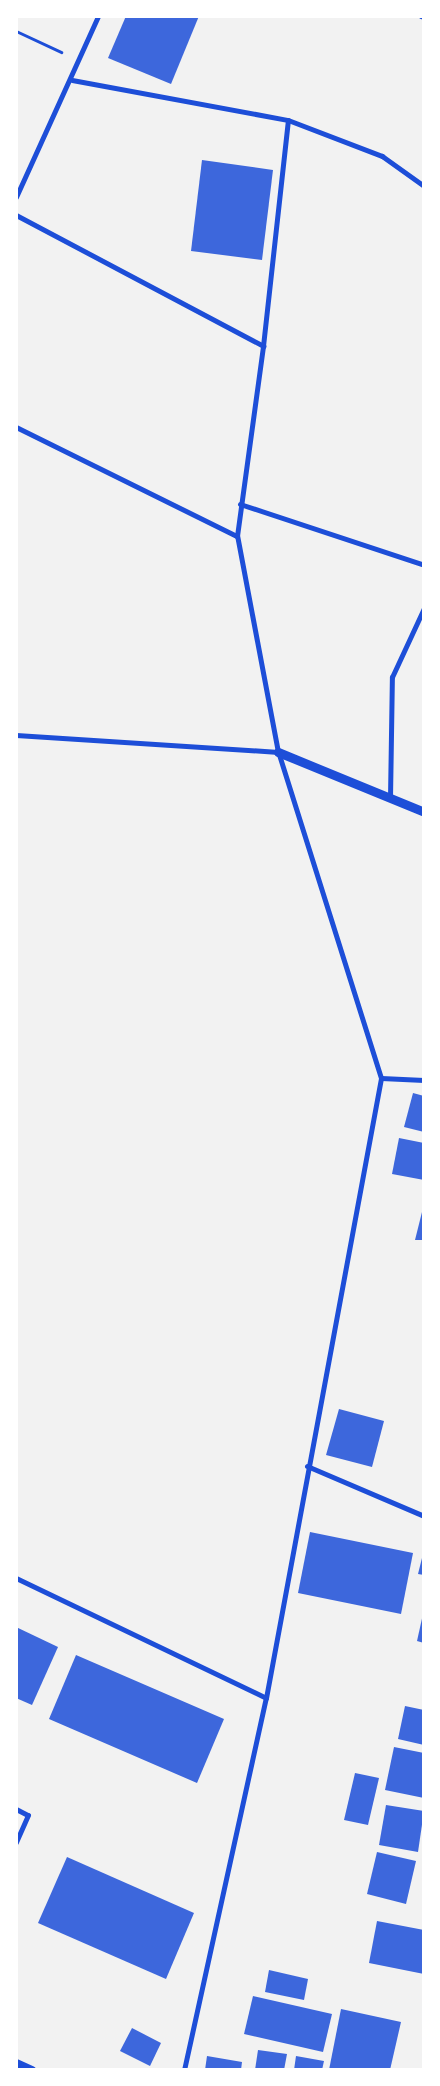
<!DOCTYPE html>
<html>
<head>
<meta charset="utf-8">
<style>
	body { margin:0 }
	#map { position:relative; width:440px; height:2086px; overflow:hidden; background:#f2f2f2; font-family:Figtree,sans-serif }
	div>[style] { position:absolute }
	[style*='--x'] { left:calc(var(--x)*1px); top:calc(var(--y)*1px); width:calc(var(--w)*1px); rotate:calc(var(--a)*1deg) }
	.building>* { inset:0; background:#3d67dc }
	.path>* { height:3px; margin:-1.5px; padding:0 1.5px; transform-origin:1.5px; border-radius:1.5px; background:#1d4ed8 }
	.minor>* { height:5px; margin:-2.5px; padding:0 2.5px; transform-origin:2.5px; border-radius:2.5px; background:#1d4ed8 }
	.tertiary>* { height:9px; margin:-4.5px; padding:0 4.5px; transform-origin:4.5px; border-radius:4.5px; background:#1d4ed8 }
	span { translate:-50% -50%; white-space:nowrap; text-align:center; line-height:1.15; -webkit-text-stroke:4.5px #fff; paint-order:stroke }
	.frame { position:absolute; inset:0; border:18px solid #fff; pointer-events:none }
</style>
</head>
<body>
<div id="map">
	<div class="building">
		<div style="clip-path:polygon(126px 16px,199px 16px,171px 84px,108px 58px)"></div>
		<div style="clip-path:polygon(202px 160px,273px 170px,262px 260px,191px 251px)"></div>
		<div style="clip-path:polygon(413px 1093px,424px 1096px,424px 1132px,404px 1127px)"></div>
		<div style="clip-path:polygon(399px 1138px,424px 1143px,424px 1180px,392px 1174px)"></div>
		<div style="clip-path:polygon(423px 1208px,424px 1240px,415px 1240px)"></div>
		<div style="clip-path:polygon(339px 1409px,384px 1421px,372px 1467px,326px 1455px)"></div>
		<div style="clip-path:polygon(310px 1532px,413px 1553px,401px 1614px,298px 1593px)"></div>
		<div style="clip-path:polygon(423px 1554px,424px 1554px,424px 1575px,418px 1574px)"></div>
		<div style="clip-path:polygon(423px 1614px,424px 1614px,424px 1643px,417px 1641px)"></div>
		<div style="clip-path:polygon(16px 1627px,58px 1647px,32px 1705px,16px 1698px)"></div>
		<div style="clip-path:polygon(76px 1655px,224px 1719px,197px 1783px,49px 1719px)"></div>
		<div style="clip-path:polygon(405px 1706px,424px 1710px,424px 1745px,398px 1739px)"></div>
		<div style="clip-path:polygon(394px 1747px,424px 1753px,424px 1798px,385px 1790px)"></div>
		<div style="clip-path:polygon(355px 1773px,379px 1778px,368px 1825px,344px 1820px)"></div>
		<div style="clip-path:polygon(386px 1805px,424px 1811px,418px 1852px,379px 1845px)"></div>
		<div style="clip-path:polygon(377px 1852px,416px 1861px,406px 1904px,367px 1894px)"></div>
		<div style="clip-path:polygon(67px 1857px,194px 1913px,166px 1979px,38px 1923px)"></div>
		<div style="clip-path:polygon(377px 1921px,424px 1930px,424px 1974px,369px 1963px)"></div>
		<div style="clip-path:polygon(269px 1970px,308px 1979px,304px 2000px,265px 1992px)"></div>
		<div style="clip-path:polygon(253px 1996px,332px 2014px,323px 2052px,244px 2034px)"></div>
		<div style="clip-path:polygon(341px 2009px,401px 2022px,390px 2070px,329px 2070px)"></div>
		<div style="clip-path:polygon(132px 2028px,161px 2043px,150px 2066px,120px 2051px)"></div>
		<div style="clip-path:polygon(258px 2050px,287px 2054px,284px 2070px,255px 2070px)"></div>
		<div style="clip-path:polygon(207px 2056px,242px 2062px,241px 2070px,205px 2070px)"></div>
		<div style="clip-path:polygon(296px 2056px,324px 2061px,322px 2070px,294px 2070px)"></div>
	</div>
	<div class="path">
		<div style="--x:16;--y:31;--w:50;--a:25"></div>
	</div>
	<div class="minor">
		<div style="--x:421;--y:16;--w:3;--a:18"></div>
		<div style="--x:72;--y:80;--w:220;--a:10.5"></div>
		<div style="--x:288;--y:120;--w:101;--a:21"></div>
		<div style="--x:382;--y:156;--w:52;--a:35.5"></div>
		<div style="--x:16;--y:197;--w:199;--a:-65.6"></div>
		<div style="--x:16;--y:215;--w:280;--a:27.9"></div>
		<div style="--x:16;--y:427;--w:246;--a:26.3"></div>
		<div style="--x:240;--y:504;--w:194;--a:18.3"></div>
		<div style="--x:16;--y:735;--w:263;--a:3.7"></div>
		<div style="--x:390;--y:798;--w:121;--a:-89.1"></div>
		<div style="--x:392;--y:677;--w:76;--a:-65.1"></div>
		<div style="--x:381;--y:1078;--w:43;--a:2.7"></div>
		<div style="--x:307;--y:1466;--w:127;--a:23.1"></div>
		<div style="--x:16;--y:1578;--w:277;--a:25.6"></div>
		<div style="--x:16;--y:1809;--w:13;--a:27"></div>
		<div style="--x:28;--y:1815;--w:30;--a:114"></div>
		<div style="--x:184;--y:2070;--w:381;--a:-77.6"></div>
		<div style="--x:266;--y:1698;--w:631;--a:-79.49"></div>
		<div style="--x:381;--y:1078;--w:342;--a:-107.5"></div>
		<div style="--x:278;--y:752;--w:220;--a:-100.7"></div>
		<div style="--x:237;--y:536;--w:192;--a:-82.2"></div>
		<div style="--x:263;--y:346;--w:227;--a:-83.7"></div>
	</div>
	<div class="tertiary">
		<div style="--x:278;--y:752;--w:158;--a:22.3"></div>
		<div style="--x:16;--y:2063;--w:17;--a:25"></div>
	</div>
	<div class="frame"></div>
</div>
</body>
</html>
